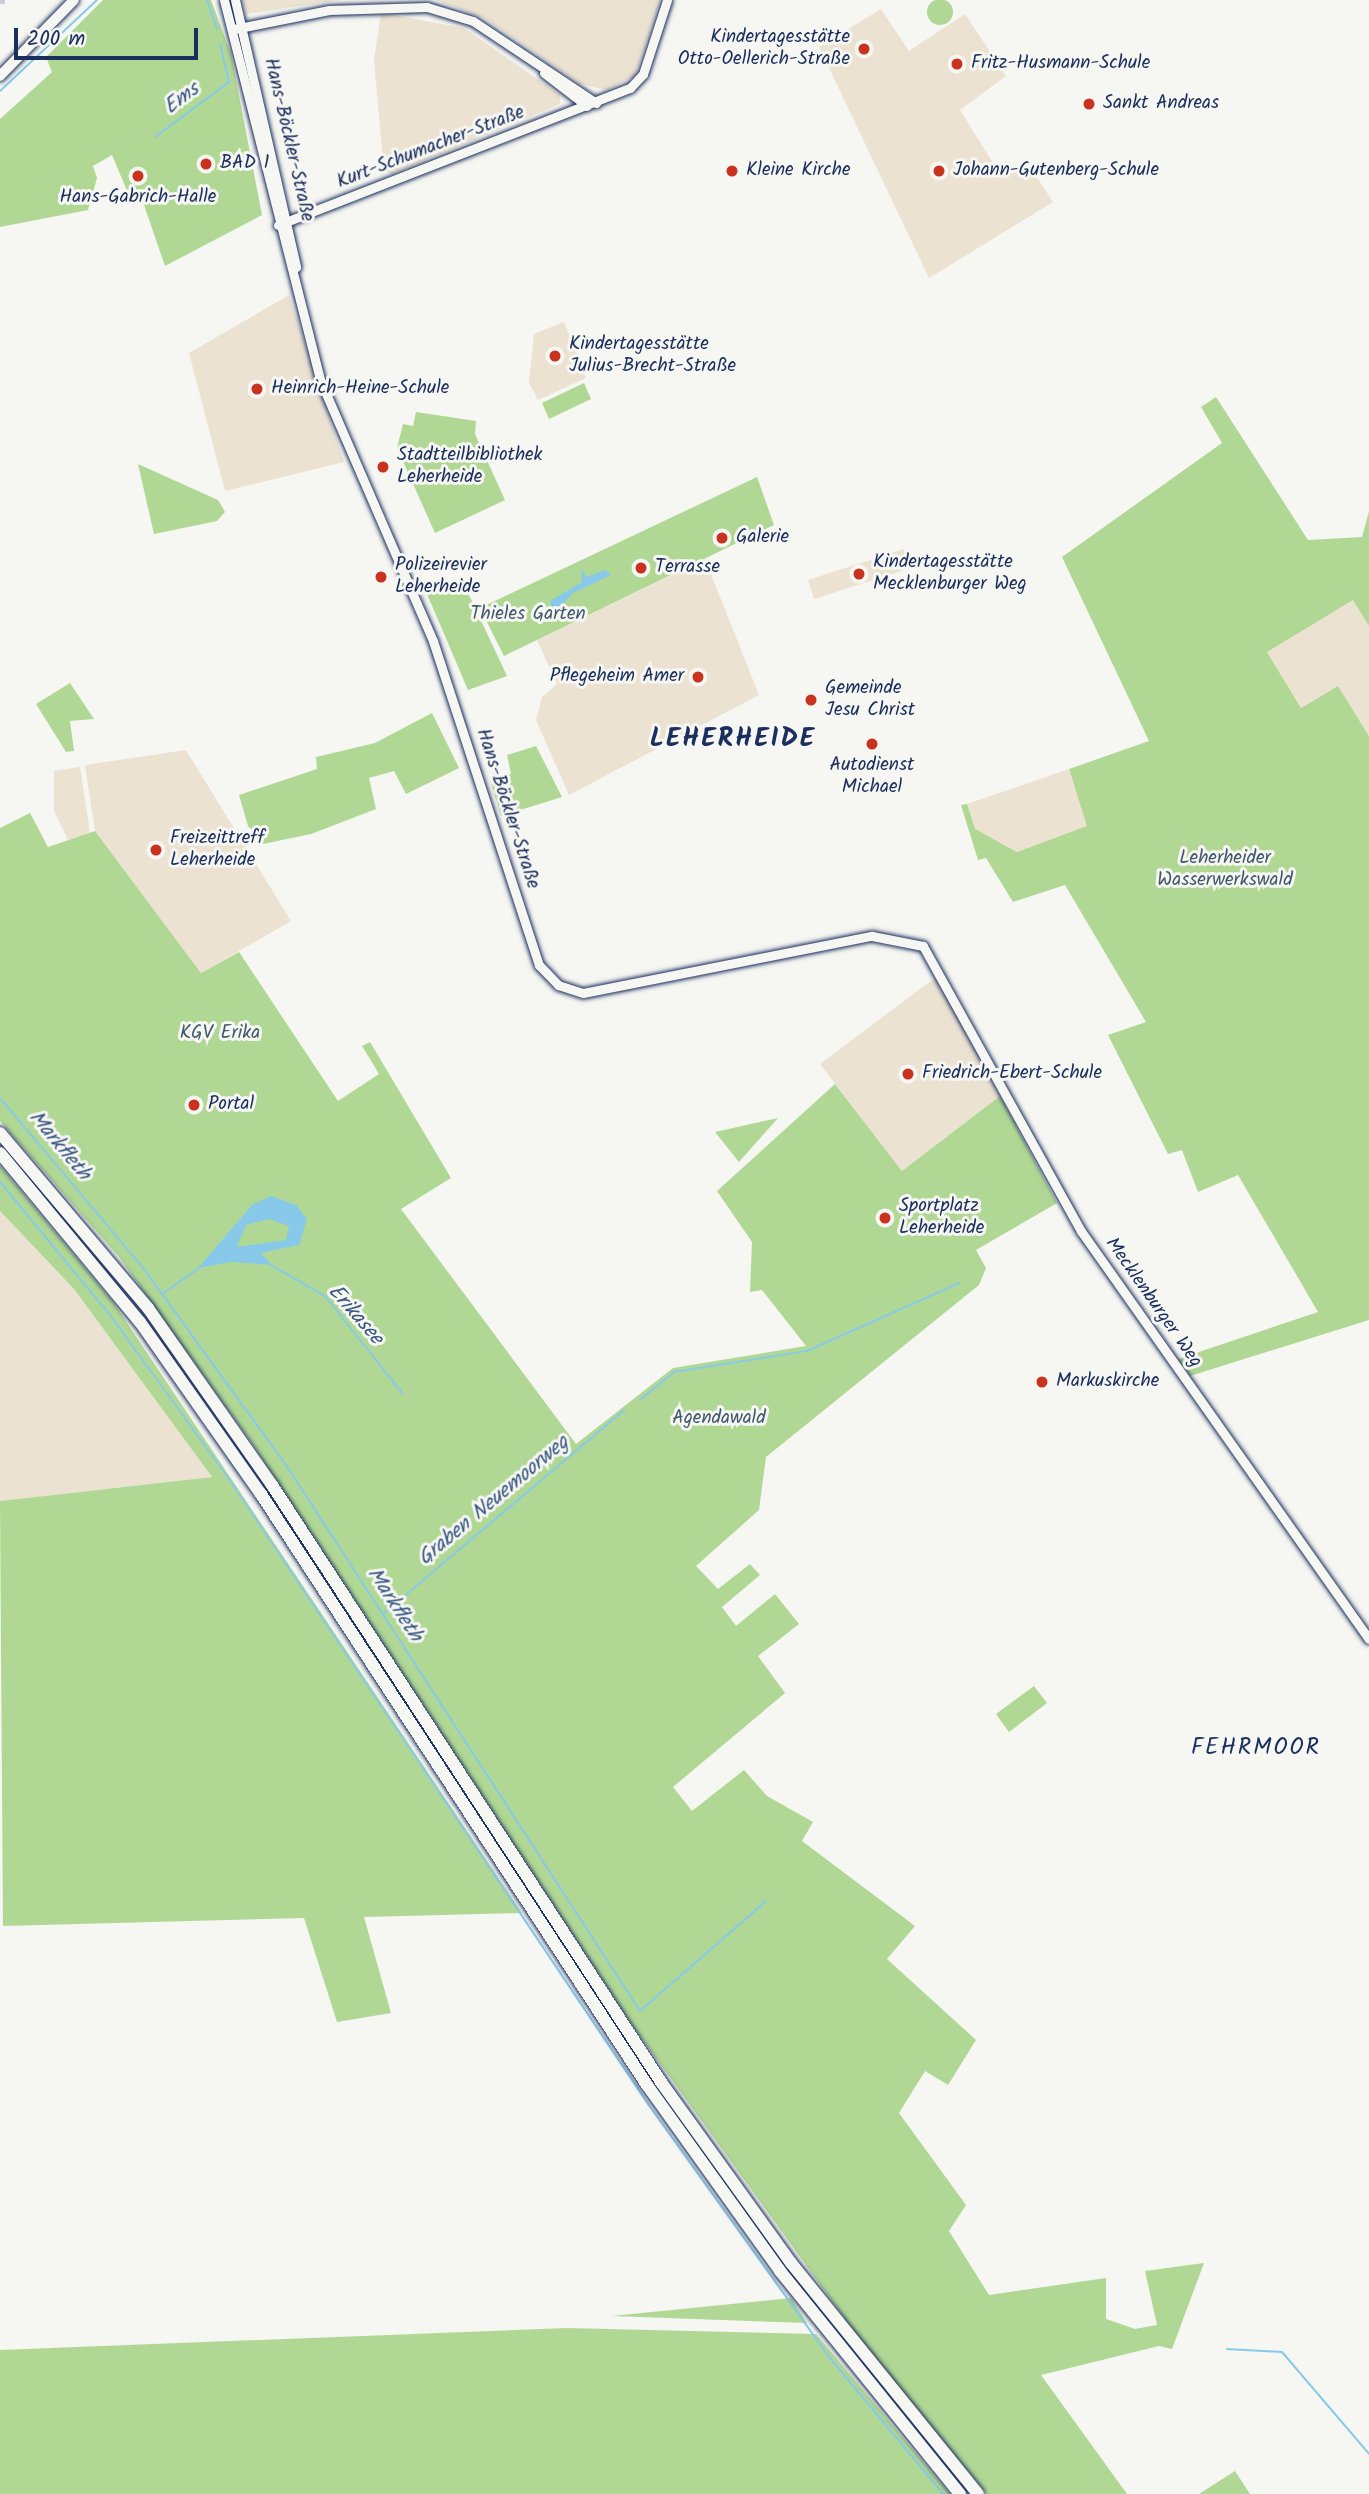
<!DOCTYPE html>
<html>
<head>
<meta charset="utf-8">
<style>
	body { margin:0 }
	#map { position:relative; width:1369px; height:2494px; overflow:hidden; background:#f6f6f2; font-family:Kalam,sans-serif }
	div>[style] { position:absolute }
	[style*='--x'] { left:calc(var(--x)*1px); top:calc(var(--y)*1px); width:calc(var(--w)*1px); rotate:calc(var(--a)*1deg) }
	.built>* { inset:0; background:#ece2d2 }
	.green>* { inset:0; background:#b0d894 }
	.round { border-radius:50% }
	.water>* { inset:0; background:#88c9e9 }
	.stream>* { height:2px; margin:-1px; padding:0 1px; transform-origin:1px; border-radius:1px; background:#88c9e9 }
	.primary-tunnel>* { height:10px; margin-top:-5px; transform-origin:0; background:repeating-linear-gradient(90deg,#caced4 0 10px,transparent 0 15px) }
	.roads { filter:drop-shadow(0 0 2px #1b2f5e) drop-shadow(0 0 2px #1b2f5e) }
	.secondary>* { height:9px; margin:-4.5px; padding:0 4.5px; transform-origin:4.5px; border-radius:4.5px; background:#f6f6f2 }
	.primary>* { height:10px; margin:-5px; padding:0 5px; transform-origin:5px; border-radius:5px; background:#f6f6f2 }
	.highway>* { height:12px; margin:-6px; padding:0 6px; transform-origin:6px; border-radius:6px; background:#f6f6f2 }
	.dots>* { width:19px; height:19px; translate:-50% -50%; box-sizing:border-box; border:4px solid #f6f6f2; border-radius:50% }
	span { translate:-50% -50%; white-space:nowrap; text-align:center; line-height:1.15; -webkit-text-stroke:6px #f6f6f2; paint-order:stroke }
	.poi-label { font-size:19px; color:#1b2f5e }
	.right { translate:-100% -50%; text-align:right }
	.left { translate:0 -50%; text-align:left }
	.street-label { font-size:19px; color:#1b2f5e }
	.park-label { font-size:19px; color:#40596c }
	.water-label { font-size:21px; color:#365681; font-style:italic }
	.quarter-label { font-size:23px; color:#1b2f5e; letter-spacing:2px }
	.district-label { font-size:26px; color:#1b2f5e; font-weight:700; letter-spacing:2px }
	.scale { position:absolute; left:14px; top:28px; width:184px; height:32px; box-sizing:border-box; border:4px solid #1b2f5e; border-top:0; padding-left:9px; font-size:21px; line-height:24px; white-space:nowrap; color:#1b2f5e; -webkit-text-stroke:5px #f6f6f2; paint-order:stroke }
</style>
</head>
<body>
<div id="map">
	<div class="built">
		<div style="clip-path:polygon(242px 0,341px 0,247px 14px)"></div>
		<div style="clip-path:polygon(436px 0,660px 0,635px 76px,606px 90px,581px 84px,484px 18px)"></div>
		<div style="clip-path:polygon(881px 9px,909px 51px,965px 14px,1006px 76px,960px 110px,1003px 179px,1027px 162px,1053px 202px,929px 278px,819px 47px)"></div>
		<div style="clip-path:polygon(381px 13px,464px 28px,560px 95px,560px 104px,392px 174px,384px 171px,374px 60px)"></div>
		<div style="clip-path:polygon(289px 295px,344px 462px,225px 491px,189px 353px)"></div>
		<div style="clip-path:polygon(564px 322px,586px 378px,538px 400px,529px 383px,534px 334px)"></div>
		<div style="clip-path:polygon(904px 549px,911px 568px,814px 599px,808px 580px)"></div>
		<div style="clip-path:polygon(705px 559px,759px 695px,569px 795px,536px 720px,542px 697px,557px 684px,537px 640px)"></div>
		<div style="clip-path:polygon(1353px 599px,1369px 626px,1369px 736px,1338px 686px,1301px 708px,1267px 652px)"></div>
		<div style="clip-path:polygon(186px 750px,291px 921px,201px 973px,95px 831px,85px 765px)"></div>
		<div style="clip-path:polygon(80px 767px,90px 833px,68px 840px,54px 811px,54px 771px)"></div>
		<div style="clip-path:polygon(1069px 769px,1088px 826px,1017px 852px,974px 829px,967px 804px)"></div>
		<div style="clip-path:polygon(936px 977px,1000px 1096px,902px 1171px,820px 1064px)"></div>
		<div style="clip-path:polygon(0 1211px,74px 1289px,212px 1477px,0 1501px)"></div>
	</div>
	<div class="green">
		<div class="round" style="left:927px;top:-1px;width:26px;height:26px"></div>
		<div style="clip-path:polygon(103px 0,211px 0,231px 54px,262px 215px,165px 266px,143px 202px,133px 205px,112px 155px,93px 166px,97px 178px,88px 210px,0 227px,0 119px,52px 72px,46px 57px)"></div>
		<div style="clip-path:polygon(584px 383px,591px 399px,549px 419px,542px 403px)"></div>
		<div style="clip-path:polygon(1216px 397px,1308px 540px,1362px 537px,1369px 511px,1369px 626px,1353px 600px,1267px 652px,1301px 708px,1338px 686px,1369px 736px,1369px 1320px,1190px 1376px,1178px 1359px,1318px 1312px,1238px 1175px,1198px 1192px,1182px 1150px,1168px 1154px,1108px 1035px,1146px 1022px,1065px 885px,1013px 902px,986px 858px,978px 860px,961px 805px,967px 804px,975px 829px,1017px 852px,1087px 826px,1069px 769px,1149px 741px,1062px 557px,1222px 443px,1201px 407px)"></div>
		<div style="clip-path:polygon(416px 412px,476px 421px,475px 434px,505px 500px,435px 533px,397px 448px,403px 424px,413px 426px)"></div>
		<div style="clip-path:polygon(138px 464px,218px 500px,225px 512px,217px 521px,154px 534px)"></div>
		<div style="clip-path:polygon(757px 477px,774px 525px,504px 656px,480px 608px)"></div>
		<div style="clip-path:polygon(462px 580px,507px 676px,468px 690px,427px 594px)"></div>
		<div style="clip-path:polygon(70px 683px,94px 719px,70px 721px,74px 751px,66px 752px,36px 704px)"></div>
		<div style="clip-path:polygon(432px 713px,459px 768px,406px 794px,394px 771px,369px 778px,376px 809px,311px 834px,263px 844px,248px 826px,239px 795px,317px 769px,316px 757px,375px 743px)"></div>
		<div style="clip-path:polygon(536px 746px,562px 797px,501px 816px,490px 780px,511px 774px,507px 755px)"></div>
		<div style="clip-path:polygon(30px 813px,48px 847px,95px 831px,201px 973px,239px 952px,338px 1101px,379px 1074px,362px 1046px,370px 1042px,451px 1178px,401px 1209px,576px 1444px,673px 1368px,806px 1346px,762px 1290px,750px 1292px,752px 1242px,717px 1191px,835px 1084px,902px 1171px,1000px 1096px,1057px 1203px,976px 1250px,986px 1268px,979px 1285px,766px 1457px,759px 1510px,696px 1566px,718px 1589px,750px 1564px,760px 1575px,722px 1607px,736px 1626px,775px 1594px,799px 1624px,758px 1656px,785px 1693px,673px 1787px,692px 1811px,744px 1770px,767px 1796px,813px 1822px,802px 1841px,915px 1926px,887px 1959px,976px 2040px,948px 2085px,925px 2071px,899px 2113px,966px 2205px,949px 2231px,989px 2295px,1106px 2278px,1106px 2319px,1135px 2329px,1157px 2325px,1145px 2271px,1204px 2263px,1172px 2349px,1159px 2346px,1041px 2375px,1127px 2494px,987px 2494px,866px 2348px,630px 2022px,252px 1443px,119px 1257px,0 1121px,0 828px)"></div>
		<div style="clip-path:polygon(778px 1118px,739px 1162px,715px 1132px)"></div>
		<div style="clip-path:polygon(0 1166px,113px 1302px,522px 1913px,364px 1917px,391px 2013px,337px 2022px,304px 1918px,3px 1926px,0 1501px,212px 1477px,74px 1289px,0 1211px)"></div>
		<div style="clip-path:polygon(1034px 1686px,1047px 1703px,1009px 1732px,996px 1714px)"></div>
		<div style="clip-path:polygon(791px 2298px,807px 2323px,612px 2316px)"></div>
		<div style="clip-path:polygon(567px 2328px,816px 2334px,950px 2494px,0 2494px,0 2350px)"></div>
		<div style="clip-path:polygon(1235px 2471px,1250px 2494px,1199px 2494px)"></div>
	</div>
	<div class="water">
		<div style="clip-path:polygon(581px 568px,586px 577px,606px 570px,611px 575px,573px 593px,554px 614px,550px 601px,582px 582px)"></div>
		<div style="clip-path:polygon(evenodd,271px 1196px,296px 1205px,307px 1219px,299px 1245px,261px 1253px,272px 1265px,231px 1262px,198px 1268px,252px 1205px,271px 1196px,269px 1219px,289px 1226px,286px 1240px,237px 1247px,246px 1225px,269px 1219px)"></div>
	</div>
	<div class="stream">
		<div style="--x:207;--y:0;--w:31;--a:71"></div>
		<div style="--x:0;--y:91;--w:133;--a:-43.2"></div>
		<div style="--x:155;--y:137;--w:92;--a:-36.6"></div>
		<div style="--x:229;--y:82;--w:39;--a:-103"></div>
		<div style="--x:0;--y:1098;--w:224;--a:49.9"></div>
		<div style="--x:144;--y:1269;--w:242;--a:54.1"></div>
		<div style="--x:286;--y:1465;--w:651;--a:57.04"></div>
		<div style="--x:640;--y:2011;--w:167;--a:-41.1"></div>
		<div style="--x:0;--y:1182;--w:173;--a:50.4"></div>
		<div style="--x:110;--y:1315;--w:199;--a:54"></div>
		<div style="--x:227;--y:1476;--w:756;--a:56.16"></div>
		<div style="--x:648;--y:2104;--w:311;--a:54.4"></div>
		<div style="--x:829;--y:2357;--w:178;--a:50.2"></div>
		<div style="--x:271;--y:1265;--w:62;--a:29.9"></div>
		<div style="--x:325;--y:1296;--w:125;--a:51.5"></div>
		<div style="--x:164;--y:1293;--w:43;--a:-35.5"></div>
		<div style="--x:640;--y:1400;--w:44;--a:-39.5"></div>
		<div style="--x:674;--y:1372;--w:135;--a:-9"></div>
		<div style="--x:807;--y:1351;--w:167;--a:-24.1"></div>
		<div style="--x:383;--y:1614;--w:316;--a:-40.2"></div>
		<div style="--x:1227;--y:2349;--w:55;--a:3.1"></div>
		<div style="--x:1282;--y:2352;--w:134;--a:49.5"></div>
	</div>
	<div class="primary-tunnel">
		<div style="--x:0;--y:4;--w:4;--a:-90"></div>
	</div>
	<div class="roads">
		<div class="secondary">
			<div style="--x:224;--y:0;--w:394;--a:75.8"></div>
			<div style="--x:321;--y:382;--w:282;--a:66.6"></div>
			<div style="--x:433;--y:641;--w:341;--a:71.9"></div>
			<div style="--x:539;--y:965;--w:28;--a:46"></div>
			<div style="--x:558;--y:985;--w:26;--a:18"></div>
			<div style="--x:583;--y:993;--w:295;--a:-11.2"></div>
			<div style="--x:872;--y:936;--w:52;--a:11.1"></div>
			<div style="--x:923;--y:946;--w:326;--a:61"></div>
			<div style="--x:1081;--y:1231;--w:499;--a:54.8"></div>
			<div style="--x:235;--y:0;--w:274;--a:77.1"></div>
			<div style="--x:234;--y:29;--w:97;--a:-11.3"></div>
			<div style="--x:329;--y:10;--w:98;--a:-1.8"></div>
			<div style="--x:427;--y:7;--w:48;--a:16.9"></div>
			<div style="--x:473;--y:21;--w:148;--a:33.7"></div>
			<div style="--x:544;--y:73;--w:54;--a:37.5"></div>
			<div style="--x:278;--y:225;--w:378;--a:-21.3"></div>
			<div style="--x:630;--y:88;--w:19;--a:-47"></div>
			<div style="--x:643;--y:74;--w:78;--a:-72"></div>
		</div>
		<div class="primary">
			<div style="--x:0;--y:76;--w:106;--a:-45.8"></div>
		</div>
		<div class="highway">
			<div style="--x:0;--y:1133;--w:229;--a:49.8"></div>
			<div style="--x:148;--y:1308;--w:216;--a:55"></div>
			<div style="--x:272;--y:1485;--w:713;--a:56.91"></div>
			<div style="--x:661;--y:2082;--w:223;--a:54.3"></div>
			<div style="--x:791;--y:2263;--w:297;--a:51"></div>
			<div style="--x:0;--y:1153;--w:219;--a:50.4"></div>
			<div style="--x:140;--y:1322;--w:210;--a:54.9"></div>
			<div style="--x:261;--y:1494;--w:706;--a:56.85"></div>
			<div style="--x:647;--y:2085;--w:229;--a:54.4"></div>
			<div style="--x:780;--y:2271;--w:287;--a:51.1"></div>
		</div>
	</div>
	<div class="dots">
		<div style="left:864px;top:49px;background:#c8321e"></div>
		<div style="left:957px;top:64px;background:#c8321e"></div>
		<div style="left:1089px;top:104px;background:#c8321e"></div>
		<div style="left:206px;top:164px;background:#c8321e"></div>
		<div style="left:732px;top:171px;background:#c8321e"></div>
		<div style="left:939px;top:171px;background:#c8321e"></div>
		<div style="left:138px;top:176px;background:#c8321e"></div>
		<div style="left:555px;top:356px;background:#c8321e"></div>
		<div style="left:257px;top:389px;background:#c8321e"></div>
		<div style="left:383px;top:467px;background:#c8321e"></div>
		<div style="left:722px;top:538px;background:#c8321e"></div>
		<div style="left:641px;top:568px;background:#c8321e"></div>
		<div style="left:859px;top:574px;background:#c8321e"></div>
		<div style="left:381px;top:577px;background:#c8321e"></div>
		<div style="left:698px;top:677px;background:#c8321e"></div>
		<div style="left:811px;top:700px;background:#c8321e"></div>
		<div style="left:872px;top:744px;background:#c8321e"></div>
		<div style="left:156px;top:850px;background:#c8321e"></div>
		<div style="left:908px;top:1074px;background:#c8321e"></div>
		<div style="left:194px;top:1105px;background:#c8321e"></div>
		<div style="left:885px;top:1218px;background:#c8321e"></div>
		<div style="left:1042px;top:1382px;background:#c8321e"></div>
	</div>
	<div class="poi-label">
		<span class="right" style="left:850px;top:49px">Kindertagesstätte<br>Otto-Oellerich-Straße</span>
		<span class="left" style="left:971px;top:64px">Fritz-Husmann-Schule</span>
		<span class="left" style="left:1103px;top:104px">Sankt Andreas</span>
		<span class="left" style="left:220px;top:164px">BAD 1</span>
		<span class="left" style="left:746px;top:171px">Kleine Kirche</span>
		<span class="left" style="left:953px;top:171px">Johann-Gutenberg-Schule</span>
		<span style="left:138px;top:198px">Hans-Gabrich-Halle</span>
		<span class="left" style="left:569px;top:356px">Kindertagesstätte<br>Julius-Brecht-Straße</span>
		<span class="left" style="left:271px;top:389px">Heinrich-Heine-Schule</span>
		<span class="left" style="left:397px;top:467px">Stadtteilbibliothek<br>Leherheide</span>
		<span class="left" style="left:736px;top:538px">Galerie</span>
		<span class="left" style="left:873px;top:574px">Kindertagesstätte<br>Mecklenburger Weg</span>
		<span class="left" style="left:395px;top:577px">Polizeirevier<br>Leherheide</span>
		<span class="left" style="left:655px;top:568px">Terrasse</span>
		<span class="right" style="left:684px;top:677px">Pflegeheim Amer</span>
		<span class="left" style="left:825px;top:700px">Gemeinde<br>Jesu Christ</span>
		<span style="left:872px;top:777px">Autodienst<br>Michael</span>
		<span class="left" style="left:170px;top:850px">Freizeittreff<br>Leherheide</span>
		<span class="left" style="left:922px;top:1074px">Friedrich-Ebert-Schule</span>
		<span class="left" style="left:208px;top:1105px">Portal</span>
		<span class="left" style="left:899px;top:1218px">Sportplatz<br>Leherheide</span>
		<span class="left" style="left:1056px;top:1382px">Markuskirche</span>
	</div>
	<div class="street-label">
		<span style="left:288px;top:140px;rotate:77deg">Hans-Böckler-Straße</span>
		<span style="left:431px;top:148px;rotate:-21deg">Kurt-Schumacher-Straße</span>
		<span style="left:507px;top:809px;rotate:72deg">Hans-Böckler-Straße</span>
		<span style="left:1153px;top:1303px;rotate:55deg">Mecklenburger Weg</span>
	</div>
	<div class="park-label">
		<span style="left:528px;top:615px">Thieles Garten</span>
		<span style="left:1225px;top:870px">Leherheider<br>Wasserwerkswald</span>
		<span style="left:220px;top:1034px">KGV Erika</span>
		<span style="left:719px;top:1419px">Agendawald</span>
	</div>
	<div class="water-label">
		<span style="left:182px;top:99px;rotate:-37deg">Ems</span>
		<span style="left:59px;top:1146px;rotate:50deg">Markfleth</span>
		<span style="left:355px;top:1315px;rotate:49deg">Erikasee</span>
		<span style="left:494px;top:1501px;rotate:-40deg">Graben Neuemoorweg</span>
		<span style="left:394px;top:1605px;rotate:57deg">Markfleth</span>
	</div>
	<div class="quarter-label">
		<span style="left:1256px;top:1748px">FEHRMOOR</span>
	</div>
	<div class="district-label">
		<span style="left:733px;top:740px">LEHERHEIDE</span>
	</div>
	<div class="scale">200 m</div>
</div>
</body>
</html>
